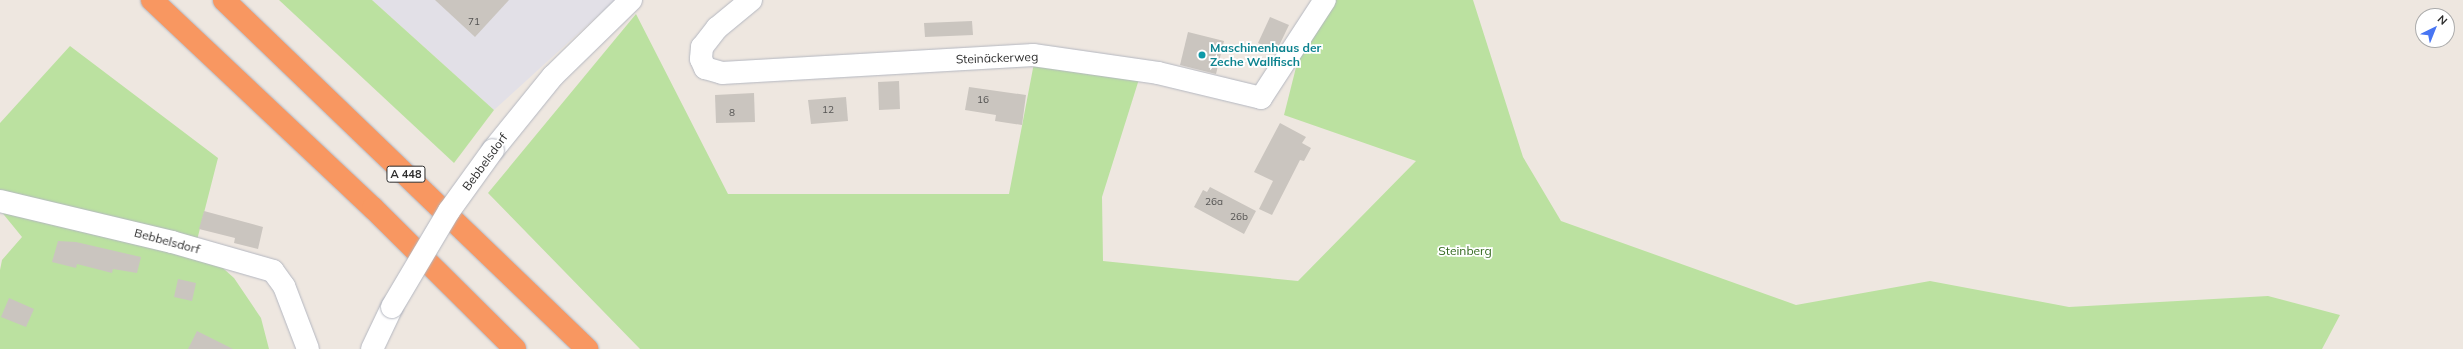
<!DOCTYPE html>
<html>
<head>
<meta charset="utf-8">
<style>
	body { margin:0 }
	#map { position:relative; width:2463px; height:349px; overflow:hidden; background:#eee7e0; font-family:Mulish,sans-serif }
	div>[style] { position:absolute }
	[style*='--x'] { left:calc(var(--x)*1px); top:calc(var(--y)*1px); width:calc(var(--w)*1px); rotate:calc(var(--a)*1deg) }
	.industrial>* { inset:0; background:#e2e0e7 }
	.green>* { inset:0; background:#bbe1a0 }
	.building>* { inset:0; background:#cac5bf }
	.roads { filter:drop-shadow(0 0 1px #b4b7c0) drop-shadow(0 0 1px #b4b7c0) }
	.minor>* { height:22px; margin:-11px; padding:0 11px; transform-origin:11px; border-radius:11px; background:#fff }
	.motorway>* { height:22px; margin:-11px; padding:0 11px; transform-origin:11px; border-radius:11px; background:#f89761 }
	.bridges { filter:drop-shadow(0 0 1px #b4b7c0) drop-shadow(0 0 1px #b4b7c0) }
	.minor-bridge>* { height:22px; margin:-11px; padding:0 11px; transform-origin:11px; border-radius:11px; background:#fff }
	.dots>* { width:11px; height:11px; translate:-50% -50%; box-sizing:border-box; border:2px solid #fff; border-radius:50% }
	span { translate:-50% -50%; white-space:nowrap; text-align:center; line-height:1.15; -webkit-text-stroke:3.5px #fff; paint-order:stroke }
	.number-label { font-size:10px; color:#545352 }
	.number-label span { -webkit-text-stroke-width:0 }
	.shield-label span { padding:1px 3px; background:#fff; border:1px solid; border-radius:3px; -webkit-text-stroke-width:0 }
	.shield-label { font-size:11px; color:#2d2d2d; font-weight:700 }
	.culture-label { font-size:12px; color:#0d838f; font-weight:700 }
	.left { translate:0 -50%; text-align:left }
	.street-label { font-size:12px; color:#2d2d2d }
	.park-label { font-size:12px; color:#33691e }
	.north { position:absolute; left:2415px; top:8px; width:40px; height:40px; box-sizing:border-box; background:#fff; border:1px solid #ababab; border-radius:50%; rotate:43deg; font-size:11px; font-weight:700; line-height:16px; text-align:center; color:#2d2d2d }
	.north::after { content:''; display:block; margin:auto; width:14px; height:18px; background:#4875f3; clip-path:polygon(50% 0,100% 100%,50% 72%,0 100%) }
</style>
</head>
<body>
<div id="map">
	<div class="industrial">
		<div style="clip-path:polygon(372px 0,615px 0,494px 110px)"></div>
	</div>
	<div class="green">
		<div style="clip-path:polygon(279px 0,372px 0,494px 110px,454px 163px)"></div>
		<div style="clip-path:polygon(1313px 0,1473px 0,1523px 157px,1561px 221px,1796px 305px,1930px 281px,2069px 307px,2268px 296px,2340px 315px,2322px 349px,640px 349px,488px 193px,636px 14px,728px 194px,1009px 194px,1034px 63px,1140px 76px,1102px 197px,1103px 261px,1298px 281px,1416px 161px,1284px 115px)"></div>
		<div style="clip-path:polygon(70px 46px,218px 158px,196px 244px,234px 278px,261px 318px,269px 349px,0 349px,0 270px,2px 260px,22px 237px,0 210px,0 123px)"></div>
	</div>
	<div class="building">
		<div style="clip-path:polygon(435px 0,509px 0,475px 37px)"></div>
		<div style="clip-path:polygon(1270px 17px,1289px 25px,1276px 52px,1258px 43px)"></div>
		<div style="clip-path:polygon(972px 21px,973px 35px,925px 37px,924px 23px)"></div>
		<div style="clip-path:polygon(1188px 32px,1224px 41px,1216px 74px,1180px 65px)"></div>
		<div style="clip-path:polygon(899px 81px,900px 109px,879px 110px,878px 82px)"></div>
		<div style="clip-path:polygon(969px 87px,1026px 95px,1022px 125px,995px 121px,996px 115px,965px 110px)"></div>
		<div style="clip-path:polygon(754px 93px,755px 122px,716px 123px,715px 95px)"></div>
		<div style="clip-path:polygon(846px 97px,848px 121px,811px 124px,808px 100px)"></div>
		<div style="clip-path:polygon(1280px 123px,1306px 137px,1302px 143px,1311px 148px,1304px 161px,1300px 160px,1272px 215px,1259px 209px,1273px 181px,1254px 172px)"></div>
		<div style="clip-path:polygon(1210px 187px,1256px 211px,1244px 234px,1194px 207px,1203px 190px,1207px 192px)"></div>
		<div style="clip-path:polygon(204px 211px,263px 227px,258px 249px,234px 243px,235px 238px,199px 229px)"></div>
		<div style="clip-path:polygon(58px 241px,76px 242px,141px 257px,137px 273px,113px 269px,112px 273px,77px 264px,76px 268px,52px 262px)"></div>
		<div style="clip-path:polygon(178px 279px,196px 283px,192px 301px,174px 297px)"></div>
		<div style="clip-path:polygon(9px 298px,34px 309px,26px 327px,1px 317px)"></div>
		<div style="clip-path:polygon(197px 331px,233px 349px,188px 349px)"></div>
	</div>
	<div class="roads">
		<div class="minor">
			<div style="--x:751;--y:0;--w:44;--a:140.5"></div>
			<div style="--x:717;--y:28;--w:24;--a:128"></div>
			<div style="--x:702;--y:47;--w:12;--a:95"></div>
			<div style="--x:701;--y:59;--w:10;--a:66"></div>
			<div style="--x:705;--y:68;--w:18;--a:16"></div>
			<div style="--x:722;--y:73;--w:312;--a:-3.3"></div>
			<div style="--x:1033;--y:55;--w:126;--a:8.2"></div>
			<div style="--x:1158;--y:73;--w:106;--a:13.6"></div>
			<div style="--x:1261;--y:98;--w:117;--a:-56.9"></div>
			<div style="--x:493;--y:150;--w:95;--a:-51"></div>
			<div style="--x:553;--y:76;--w:109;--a:-44.3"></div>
			<div style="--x:0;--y:201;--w:177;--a:13.4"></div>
			<div style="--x:172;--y:242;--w:105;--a:16"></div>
			<div style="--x:273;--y:271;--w:19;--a:54"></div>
			<div style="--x:284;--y:286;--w:67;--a:69.1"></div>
			<div style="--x:372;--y:349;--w:47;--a:-64.5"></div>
		</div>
		<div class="motorway">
			<div style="--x:152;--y:0;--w:303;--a:43.3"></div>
			<div style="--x:373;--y:208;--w:200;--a:44.8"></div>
			<div style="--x:224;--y:0;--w:504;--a:43.87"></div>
		</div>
	</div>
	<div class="bridges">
		<div class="minor-bridge">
			<div style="--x:392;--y:307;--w:112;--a:-59.3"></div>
			<div style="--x:449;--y:211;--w:75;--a:-54.2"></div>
		</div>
	</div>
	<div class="dots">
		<div style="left:1202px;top:55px;background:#0f9aa8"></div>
	</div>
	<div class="number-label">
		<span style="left:474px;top:22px">71</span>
		<span style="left:983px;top:100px">16</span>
		<span style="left:828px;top:110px">12</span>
		<span style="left:732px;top:113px">8</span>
		<span style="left:1214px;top:202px">26a</span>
		<span style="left:1239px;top:217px">26b</span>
	</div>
	<div class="shield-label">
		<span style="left:406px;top:174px">A 448</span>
	</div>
	<div class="culture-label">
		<span class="left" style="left:1210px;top:55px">Maschinenhaus der<br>Zeche Wallfisch</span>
	</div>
	<div class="street-label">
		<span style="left:997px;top:58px;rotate:-2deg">Steinäckerweg</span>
		<span style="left:485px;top:162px;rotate:-54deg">Bebbelsdorf</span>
		<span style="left:167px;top:241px;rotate:15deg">Bebbelsdorf</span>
	</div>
	<div class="park-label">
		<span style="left:1465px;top:251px">Steinberg</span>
	</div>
	<div class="north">N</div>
</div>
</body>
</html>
